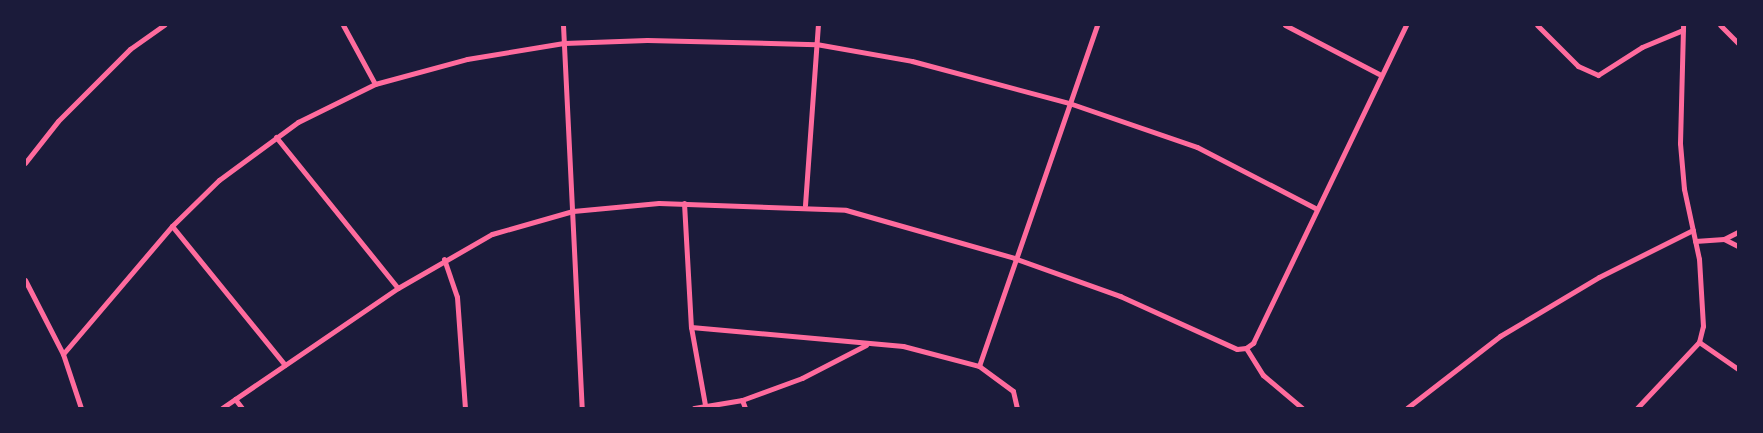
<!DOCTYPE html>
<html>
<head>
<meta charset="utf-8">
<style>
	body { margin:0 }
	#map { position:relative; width:1763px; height:433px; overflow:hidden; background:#1b1b3a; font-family:Jost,sans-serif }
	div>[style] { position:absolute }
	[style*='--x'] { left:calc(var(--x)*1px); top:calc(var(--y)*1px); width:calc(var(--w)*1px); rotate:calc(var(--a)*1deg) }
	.minor>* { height:5px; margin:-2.5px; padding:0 2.5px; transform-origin:2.5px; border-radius:2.5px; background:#ff6b9d }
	span { translate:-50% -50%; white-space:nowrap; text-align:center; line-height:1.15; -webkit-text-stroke:4px #1b1b3a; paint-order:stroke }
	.frame { position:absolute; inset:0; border:26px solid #1b1b3a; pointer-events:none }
</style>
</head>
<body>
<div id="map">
	<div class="minor">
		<div style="--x:343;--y:25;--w:67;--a:61.5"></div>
		<div style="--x:563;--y:25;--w:383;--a:87.2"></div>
		<div style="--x:1285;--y:25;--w:106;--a:27.5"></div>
		<div style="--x:1537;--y:25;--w:58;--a:45"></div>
		<div style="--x:1578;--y:66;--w:22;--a:24"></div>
		<div style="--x:1598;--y:75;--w:52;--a:-32.5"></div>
		<div style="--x:1642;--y:47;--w:44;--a:-22.5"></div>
		<div style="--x:1720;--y:25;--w:25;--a:45"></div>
		<div style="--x:276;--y:137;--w:194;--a:51.1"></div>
		<div style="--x:25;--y:163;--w:53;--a:-51.8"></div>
		<div style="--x:58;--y:121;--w:102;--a:-45"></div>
		<div style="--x:130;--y:49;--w:42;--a:-35.2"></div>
		<div style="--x:684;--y:203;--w:124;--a:86.8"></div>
		<div style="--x:691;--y:327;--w:79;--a:79.8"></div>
		<div style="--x:805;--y:205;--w:180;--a:-85.9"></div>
		<div style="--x:172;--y:226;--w:179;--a:50.9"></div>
		<div style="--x:1724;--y:239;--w:16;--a:27"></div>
		<div style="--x:1695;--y:241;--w:29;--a:-4"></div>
		<div style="--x:1724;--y:239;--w:16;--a:-27"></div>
		<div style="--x:444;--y:259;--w:40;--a:71.1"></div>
		<div style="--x:457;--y:297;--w:111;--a:85.9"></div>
		<div style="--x:25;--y:280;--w:83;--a:62.8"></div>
		<div style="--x:63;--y:354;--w:57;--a:71.6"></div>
		<div style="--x:691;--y:327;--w:213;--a:5.1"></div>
		<div style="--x:903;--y:346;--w:79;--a:14.7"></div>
		<div style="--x:979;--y:366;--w:42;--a:36.3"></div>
		<div style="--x:1013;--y:391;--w:17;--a:77"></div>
		<div style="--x:1699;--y:342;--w:47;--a:34.7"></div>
		<div style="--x:1246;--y:348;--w:32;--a:58"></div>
		<div style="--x:1263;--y:375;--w:51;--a:40.2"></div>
		<div style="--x:63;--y:354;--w:168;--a:-49.6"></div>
		<div style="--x:172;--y:226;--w:66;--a:-44.4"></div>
		<div style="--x:219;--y:180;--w:98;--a:-36.3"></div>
		<div style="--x:298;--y:122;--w:86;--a:-26.3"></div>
		<div style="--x:375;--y:84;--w:95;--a:-15.2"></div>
		<div style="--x:467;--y:59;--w:98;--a:-9.4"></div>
		<div style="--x:564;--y:43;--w:83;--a:-2.1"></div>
		<div style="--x:647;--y:40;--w:169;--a:1.4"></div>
		<div style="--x:816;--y:44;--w:97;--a:10"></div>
		<div style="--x:912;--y:61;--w:163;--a:15"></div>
		<div style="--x:1069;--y:103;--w:135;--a:19"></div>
		<div style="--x:1197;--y:147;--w:135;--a:27.3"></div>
		<div style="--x:979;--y:366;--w:361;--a:-70.9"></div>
		<div style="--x:235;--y:399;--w:11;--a:52"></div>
		<div style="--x:742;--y:400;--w:9;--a:69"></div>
		<div style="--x:222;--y:408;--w:213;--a:-34.3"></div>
		<div style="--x:398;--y:288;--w:108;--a:-29.9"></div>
		<div style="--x:492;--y:234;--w:84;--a:-15.9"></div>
		<div style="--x:573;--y:211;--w:86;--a:-5.3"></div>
		<div style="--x:659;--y:203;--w:187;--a:2.1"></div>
		<div style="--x:846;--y:210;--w:175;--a:15.9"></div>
		<div style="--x:1014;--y:258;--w:113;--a:19.7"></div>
		<div style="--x:1120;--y:296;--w:128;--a:24.4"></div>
		<div style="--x:1237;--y:349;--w:9;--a:-6"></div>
		<div style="--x:1246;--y:348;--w:9;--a:-36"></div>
		<div style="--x:1253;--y:343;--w:353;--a:-64.3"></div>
		<div style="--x:694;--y:408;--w:49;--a:-9.5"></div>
		<div style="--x:742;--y:400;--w:64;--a:-20.1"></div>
		<div style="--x:802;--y:378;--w:72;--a:-27.3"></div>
		<div style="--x:1407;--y:408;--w:118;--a:-37.7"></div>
		<div style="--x:1500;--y:336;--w:115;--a:-30.8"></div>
		<div style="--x:1599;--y:277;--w:105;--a:-26.6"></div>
		<div style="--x:1637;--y:408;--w:91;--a:-46.8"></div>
		<div style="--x:1699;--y:342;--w:16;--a:-76"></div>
		<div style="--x:1703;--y:326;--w:67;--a:-93.4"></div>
		<div style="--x:1699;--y:259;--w:72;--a:-102.1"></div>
		<div style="--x:1684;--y:189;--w:46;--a:-95"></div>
		<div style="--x:1680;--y:143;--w:118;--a:-88.5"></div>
	</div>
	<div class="frame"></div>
</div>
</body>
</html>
